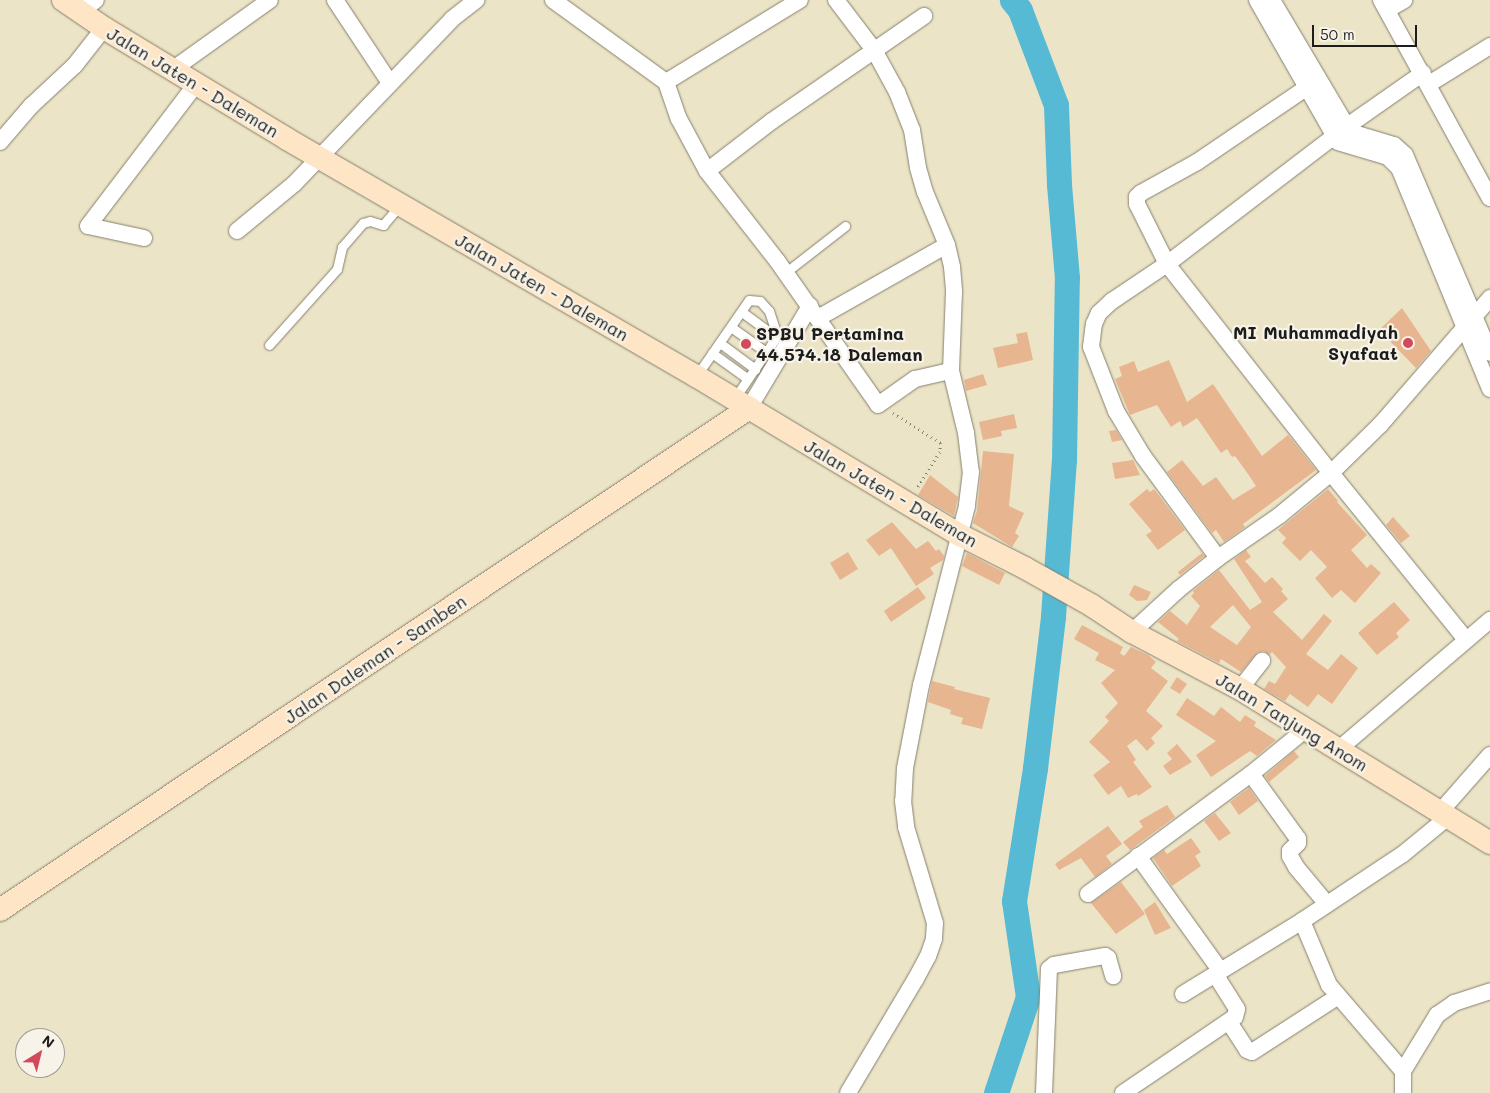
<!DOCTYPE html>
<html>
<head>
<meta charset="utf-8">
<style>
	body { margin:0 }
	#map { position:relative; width:1490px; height:1093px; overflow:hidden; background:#ece4c6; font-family:Mali,sans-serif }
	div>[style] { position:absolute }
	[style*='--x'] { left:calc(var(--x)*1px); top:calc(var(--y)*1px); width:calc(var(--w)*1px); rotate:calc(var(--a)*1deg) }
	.river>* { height:25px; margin:-12.5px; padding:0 12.5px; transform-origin:12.5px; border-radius:12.5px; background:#56bad5 }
	.building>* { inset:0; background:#e8b591 }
	.path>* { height:2.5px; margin-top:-1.25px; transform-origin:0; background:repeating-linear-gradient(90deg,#848071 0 1px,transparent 0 5px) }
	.roads { filter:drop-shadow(0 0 1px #848071) drop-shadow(0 0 1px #848071) }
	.lane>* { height:9px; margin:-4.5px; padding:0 4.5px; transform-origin:4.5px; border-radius:4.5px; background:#fff }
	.street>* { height:16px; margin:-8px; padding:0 8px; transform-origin:8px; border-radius:8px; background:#fff }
	.secondary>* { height:22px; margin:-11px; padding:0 11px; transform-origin:11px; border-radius:11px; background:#fde5c5 }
	.dots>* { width:14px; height:14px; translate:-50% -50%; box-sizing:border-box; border:2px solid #f7f3e8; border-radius:50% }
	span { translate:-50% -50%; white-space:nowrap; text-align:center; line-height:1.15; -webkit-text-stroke:4.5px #f7f3e8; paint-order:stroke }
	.street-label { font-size:18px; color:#1c1c1c }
	.poi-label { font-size:18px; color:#1c1c1c; font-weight:700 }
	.right { translate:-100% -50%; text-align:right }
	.left { translate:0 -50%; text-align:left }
	.north { position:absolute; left:15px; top:1028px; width:50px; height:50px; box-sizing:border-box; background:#f7f3e8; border:1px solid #9f9d96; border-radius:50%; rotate:36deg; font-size:14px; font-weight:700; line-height:20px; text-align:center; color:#1c1c1c }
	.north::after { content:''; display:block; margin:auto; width:18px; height:22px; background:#d1495b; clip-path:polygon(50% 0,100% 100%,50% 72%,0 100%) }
	.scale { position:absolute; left:1312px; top:25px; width:105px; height:22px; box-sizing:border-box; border:2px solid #1c1c1c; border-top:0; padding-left:6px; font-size:15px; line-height:18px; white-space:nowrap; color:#1c1c1c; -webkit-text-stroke:4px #f7f3e8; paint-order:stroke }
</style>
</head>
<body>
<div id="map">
	<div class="river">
		<div style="--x:996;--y:1093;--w:101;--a:-71.6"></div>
		<div style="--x:1028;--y:997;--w:97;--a:-98.3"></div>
		<div style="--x:1014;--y:901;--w:135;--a:-81"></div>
		<div style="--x:1035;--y:768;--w:153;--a:-83.2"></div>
		<div style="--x:1053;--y:616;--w:156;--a:-86"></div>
		<div style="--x:1064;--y:460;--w:182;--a:-89.1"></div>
		<div style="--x:1067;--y:278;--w:94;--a:-94.9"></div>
		<div style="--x:1059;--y:184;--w:79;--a:-92.2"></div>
		<div style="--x:1056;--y:105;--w:102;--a:-110.8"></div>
		<div style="--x:1020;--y:10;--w:13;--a:-129"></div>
	</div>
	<div class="building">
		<div style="clip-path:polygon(1402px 308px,1431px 351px,1416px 368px,1379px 330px)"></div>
		<div style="clip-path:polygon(1027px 332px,1033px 360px,998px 368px,993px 348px,1018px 343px,1016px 334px)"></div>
		<div style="clip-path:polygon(1169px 360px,1187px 402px,1213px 384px,1262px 456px,1288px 435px,1316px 470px,1243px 524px,1245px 527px,1224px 542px,1216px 530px,1212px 533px,1167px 472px,1182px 460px,1203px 486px,1216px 477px,1233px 500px,1256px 486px,1248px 474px,1235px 456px,1232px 457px,1227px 449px,1221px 453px,1197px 418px,1183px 427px,1180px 421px,1171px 427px,1157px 405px,1130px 415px,1115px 379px,1122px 376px,1119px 367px,1134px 361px,1138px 372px)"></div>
		<div style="clip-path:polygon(983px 374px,987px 385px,966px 391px,964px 380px)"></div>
		<div style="clip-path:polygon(1014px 414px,1017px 428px,1001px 431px,1002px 436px,983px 440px,979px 422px)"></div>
		<div style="clip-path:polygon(1116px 430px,1122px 440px,1112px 442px,1109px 431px)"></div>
		<div style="clip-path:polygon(983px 451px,1014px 454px,1009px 506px,1024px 513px,1015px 533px,1019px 536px,1012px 547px,973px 523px,977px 511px)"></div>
		<div style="clip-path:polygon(1133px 460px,1140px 475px,1115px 479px,1112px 463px)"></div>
		<div style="clip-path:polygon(930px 475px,958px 497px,954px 516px,918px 495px)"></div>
		<div style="clip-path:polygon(1147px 489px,1150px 492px,1154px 489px,1185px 530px,1158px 550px,1146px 535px,1152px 531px,1129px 504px)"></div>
		<div style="clip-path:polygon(1328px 489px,1338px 501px,1337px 502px,1367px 535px,1351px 550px,1367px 568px,1371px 564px,1381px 573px,1355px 603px,1341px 590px,1332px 598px,1315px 578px,1327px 567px,1311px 550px,1300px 561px,1282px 543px,1286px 538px,1278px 530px)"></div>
		<div style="clip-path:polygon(1393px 517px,1410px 536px,1401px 543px,1386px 525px)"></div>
		<div style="clip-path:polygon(892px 522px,916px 549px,928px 541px,936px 551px,939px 549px,944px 556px,943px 560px,930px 568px,934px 574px,916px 586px,891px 548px,879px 556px,866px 540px)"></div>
		<div style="clip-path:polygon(evenodd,1246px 550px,1251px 557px,1245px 561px,1265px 583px,1272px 577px,1283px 589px,1281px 591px,1288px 599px,1273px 612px,1302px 640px,1324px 614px,1332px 621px,1306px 654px,1328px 670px,1341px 654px,1358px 668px,1332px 704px,1318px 694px,1308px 707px,1290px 694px,1285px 701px,1264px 689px,1269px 681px,1275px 684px,1286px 667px,1272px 652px,1269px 655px,1264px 651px,1258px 652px,1241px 672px,1221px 659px,1219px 663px,1177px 641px,1179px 639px,1158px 622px,1170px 611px,1187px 625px,1200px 606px,1191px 596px,1194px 593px,1193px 591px,1219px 570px,1250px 610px,1262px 602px,1234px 559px,1246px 550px,1233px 605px,1251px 627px,1237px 645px,1210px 627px,1233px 605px)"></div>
		<div style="clip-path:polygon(848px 552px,858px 569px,840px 580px,830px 563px)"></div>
		<div style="clip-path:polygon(967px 553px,1005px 573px,999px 585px,962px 566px)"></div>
		<div style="clip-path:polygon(1202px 553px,1204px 556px,1180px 575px,1178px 572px)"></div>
		<div style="clip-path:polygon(1134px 585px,1151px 592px,1147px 600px,1137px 601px,1129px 595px)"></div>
		<div style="clip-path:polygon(918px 587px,926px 598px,891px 622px,884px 611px)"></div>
		<div style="clip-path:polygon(1394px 602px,1410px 620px,1396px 633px,1399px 637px,1377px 655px,1358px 633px)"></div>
		<div style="clip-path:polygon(1082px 625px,1123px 647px,1120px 653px,1124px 656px,1131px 647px,1148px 655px,1156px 662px,1151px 668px,1168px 681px,1146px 711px,1163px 726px,1151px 738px,1155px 743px,1147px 751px,1136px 739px,1127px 746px,1136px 760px,1133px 762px,1152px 787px,1138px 796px,1137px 794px,1128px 798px,1121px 786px,1108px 795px,1093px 775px,1110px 762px,1089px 742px,1109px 721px,1105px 717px,1118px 703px,1101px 683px,1115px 670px,1095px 660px,1099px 653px,1074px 639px)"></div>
		<div style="clip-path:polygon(1177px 677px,1187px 684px,1180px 694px,1170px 688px)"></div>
		<div style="clip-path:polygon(932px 681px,955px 687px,954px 689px,990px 698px,982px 729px,961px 724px,963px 718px,950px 714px,951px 710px,928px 702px)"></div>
		<div style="clip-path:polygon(1187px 698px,1214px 716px,1221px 707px,1240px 722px,1245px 715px,1256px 722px,1254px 726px,1276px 740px,1257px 756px,1250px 751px,1211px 777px,1196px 755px,1216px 741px,1176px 715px)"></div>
		<div style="clip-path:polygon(1177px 744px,1192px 762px,1170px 775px,1163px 766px,1172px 759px,1167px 753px)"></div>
		<div style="clip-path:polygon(1294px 751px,1299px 757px,1269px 782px,1265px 776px)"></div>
		<div style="clip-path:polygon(1249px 788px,1258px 801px,1239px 815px,1230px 802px)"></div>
		<div style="clip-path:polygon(1167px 805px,1175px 817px,1130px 850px,1123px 842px,1143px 827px,1139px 821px)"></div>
		<div style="clip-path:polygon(1215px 813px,1231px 833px,1219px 841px,1204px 821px)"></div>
		<div style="clip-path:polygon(1108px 826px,1122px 844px,1106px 856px,1112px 864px,1095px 877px,1081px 858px,1059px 870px,1055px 864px)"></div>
		<div style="clip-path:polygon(1191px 838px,1201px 852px,1195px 856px,1201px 866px,1172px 886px,1153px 858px,1164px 850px,1167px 854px)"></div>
		<div style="clip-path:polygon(1121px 882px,1145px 914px,1116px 934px,1091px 903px)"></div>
		<div style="clip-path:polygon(1155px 902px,1171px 928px,1155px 935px,1144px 910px)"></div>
	</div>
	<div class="path">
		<div style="--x:893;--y:413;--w:57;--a:32"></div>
		<div style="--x:941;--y:443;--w:9;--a:96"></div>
		<div style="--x:940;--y:452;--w:44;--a:121.9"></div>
	</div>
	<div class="roads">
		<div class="lane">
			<div style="--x:786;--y:272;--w:75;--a:-37.9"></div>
			<div style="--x:742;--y:312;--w:42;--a:36.3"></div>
			<div style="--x:731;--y:327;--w:43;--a:35.5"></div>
			<div style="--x:720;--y:343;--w:44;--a:36.6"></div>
			<div style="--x:269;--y:345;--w:102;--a:-48.2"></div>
			<div style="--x:337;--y:269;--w:23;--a:-77"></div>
			<div style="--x:342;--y:247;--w:32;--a:-49"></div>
			<div style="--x:363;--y:223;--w:7;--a:-16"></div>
			<div style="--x:370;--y:221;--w:14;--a:17"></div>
			<div style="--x:383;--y:225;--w:26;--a:-50"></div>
			<div style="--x:712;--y:353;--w:44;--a:35.8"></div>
			<div style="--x:697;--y:375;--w:91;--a:-55.3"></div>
			<div style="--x:749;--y:300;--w:11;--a:5"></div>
			<div style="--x:760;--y:301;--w:13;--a:48"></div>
			<div style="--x:769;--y:311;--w:26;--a:72"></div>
			<div style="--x:777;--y:336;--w:76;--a:124.3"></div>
		</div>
		<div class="street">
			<div style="--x:335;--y:0;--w:100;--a:56.5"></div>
			<div style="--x:553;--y:0;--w:140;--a:36"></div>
			<div style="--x:666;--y:82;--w:39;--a:71"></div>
			<div style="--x:679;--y:119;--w:59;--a:61.7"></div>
			<div style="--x:707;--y:171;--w:115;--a:52"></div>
			<div style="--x:778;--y:262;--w:174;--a:55"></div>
			<div style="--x:878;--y:405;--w:45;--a:-35.1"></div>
			<div style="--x:915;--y:379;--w:37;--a:-13"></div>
			<div style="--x:836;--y:0;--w:63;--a:52.8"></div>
			<div style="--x:874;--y:50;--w:48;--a:61.3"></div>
			<div style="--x:897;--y:92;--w:41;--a:68.5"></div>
			<div style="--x:912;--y:130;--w:38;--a:81"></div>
			<div style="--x:918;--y:168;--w:25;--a:74"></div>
			<div style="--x:925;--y:192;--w:57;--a:67.5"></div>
			<div style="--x:947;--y:245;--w:23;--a:77"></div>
			<div style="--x:952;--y:267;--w:25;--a:85"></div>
			<div style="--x:954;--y:292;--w:79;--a:92.2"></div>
			<div style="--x:951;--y:371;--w:64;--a:76.4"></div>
			<div style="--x:966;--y:433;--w:39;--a:83"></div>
			<div style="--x:971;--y:472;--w:34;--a:97"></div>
			<div style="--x:967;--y:506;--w:185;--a:104.4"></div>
			<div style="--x:921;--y:685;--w:85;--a:100.9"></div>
			<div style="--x:905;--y:768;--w:33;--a:93"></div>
			<div style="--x:903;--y:801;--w:26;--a:83"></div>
			<div style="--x:906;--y:827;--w:100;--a:73.2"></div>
			<div style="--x:935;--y:923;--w:16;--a:94"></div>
			<div style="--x:934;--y:939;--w:18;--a:109"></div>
			<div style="--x:928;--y:956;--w:27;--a:118"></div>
			<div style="--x:915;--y:980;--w:131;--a:120.7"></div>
			<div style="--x:1257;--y:0;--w:163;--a:60.3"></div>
			<div style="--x:1338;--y:142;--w:52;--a:16.7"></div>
			<div style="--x:1388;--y:157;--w:16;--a:45"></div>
			<div style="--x:1399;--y:168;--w:239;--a:67.6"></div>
			<div style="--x:1272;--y:0;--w:153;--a:59.4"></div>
			<div style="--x:1350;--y:132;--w:46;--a:16.5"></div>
			<div style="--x:1394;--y:145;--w:15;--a:42"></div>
			<div style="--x:1405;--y:155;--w:215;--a:66.8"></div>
			<div style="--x:1381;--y:0;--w:226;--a:61.2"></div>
			<div style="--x:1387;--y:10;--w:20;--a:-30"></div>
			<div style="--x:81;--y:12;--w:19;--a:-39"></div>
			<div style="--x:172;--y:70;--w:120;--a:-35.5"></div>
			<div style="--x:666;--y:82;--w:157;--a:-31.5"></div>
			<div style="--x:1429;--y:84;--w:72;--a:-31.9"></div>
			<div style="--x:1306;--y:88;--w:132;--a:145.8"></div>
			<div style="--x:1197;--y:162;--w:64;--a:151"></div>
			<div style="--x:1141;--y:193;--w:6;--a:135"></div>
			<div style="--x:1137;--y:197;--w:7;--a:90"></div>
			<div style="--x:1137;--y:204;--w:67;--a:63.4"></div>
			<div style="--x:1167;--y:264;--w:266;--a:51.9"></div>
			<div style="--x:1331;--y:473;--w:215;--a:51"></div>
			<div style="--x:0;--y:142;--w:48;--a:-49.3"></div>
			<div style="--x:31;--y:106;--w:60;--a:-43"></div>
			<div style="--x:75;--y:65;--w:47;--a:-51.9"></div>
			<div style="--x:707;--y:171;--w:82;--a:-37.6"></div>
			<div style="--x:772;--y:121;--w:185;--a:-34.6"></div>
			<div style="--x:237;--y:231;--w:74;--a:-39.5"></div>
			<div style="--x:294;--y:184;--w:228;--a:-46.2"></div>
			<div style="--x:452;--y:19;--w:31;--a:-38"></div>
			<div style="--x:144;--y:238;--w:57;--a:-167.9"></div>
			<div style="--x:88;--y:226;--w:178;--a:-52.7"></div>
			<div style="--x:818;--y:318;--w:148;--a:-29.5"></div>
			<div style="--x:749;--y:408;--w:119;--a:-59.1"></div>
			<div style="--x:1218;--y:558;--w:127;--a:-126.3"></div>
			<div style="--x:1143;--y:456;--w:52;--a:-121"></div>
			<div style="--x:1116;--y:411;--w:69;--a:-111.3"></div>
			<div style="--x:1091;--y:347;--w:23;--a:-83"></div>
			<div style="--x:1094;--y:324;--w:12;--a:-66"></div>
			<div style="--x:1099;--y:313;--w:18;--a:-43"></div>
			<div style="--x:1112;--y:301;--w:66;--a:-33.9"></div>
			<div style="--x:1167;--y:264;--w:225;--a:-37.4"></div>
			<div style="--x:1346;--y:127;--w:94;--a:-35"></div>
			<div style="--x:1132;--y:632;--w:64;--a:-42.5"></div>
			<div style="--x:1179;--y:589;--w:50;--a:-38.5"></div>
			<div style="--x:1218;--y:558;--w:75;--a:-34.7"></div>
			<div style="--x:1280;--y:515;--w:66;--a:-39.5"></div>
			<div style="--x:1331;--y:473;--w:70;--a:-44.4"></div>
			<div style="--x:1381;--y:424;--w:167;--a:-49.1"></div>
			<div style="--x:1240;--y:689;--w:36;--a:-52"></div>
			<div style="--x:1339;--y:749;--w:199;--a:-40.5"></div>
			<div style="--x:1251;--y:774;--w:80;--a:54.1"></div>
			<div style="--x:1298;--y:839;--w:4;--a:90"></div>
			<div style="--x:1298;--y:843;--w:11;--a:135"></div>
			<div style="--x:1290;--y:851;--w:5;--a:90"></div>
			<div style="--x:1290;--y:856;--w:13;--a:61"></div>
			<div style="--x:1296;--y:867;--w:48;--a:50"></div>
			<div style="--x:1440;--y:812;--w:76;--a:-48.7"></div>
			<div style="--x:1138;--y:856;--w:140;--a:54.3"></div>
			<div style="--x:1088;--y:894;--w:202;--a:-36.4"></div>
			<div style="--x:1251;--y:774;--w:71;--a:-39.3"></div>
			<div style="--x:1302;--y:921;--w:69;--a:67.1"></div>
			<div style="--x:1329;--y:985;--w:113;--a:49.3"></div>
			<div style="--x:1183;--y:994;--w:140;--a:-31.5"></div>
			<div style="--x:1302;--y:921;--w:121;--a:-33.6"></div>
			<div style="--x:1403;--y:854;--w:58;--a:-39.4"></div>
			<div style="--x:1229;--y:1022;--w:33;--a:57"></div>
			<div style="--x:1247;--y:1050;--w:5;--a:22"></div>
			<div style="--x:1252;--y:1052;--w:101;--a:-32.9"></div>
			<div style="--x:1044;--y:1093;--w:124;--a:-87.7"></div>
			<div style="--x:1049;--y:969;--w:6;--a:-39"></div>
			<div style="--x:1054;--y:965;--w:52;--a:-10"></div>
			<div style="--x:1105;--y:956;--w:4;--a:34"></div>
			<div style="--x:1108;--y:958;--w:19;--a:74"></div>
			<div style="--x:1123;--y:1093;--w:135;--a:-34.2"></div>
			<div style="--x:1235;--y:1017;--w:8;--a:-76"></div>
			<div style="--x:1237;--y:1009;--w:41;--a:-122.2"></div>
			<div style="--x:1403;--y:1093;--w:22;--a:-90"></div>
			<div style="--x:1403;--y:1071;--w:66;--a:-58.7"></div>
			<div style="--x:1437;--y:1015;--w:21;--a:-35"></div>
			<div style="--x:1454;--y:1003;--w:38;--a:-18"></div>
		</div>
		<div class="secondary">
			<div style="--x:63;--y:0;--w:50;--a:34.3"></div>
			<div style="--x:104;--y:28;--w:214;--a:31.2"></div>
			<div style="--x:287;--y:139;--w:473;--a:30.1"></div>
			<div style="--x:696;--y:376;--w:308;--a:31.1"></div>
			<div style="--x:960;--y:535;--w:73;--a:26.9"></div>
			<div style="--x:1025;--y:568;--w:76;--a:29.3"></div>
			<div style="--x:1091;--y:605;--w:49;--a:33.4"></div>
			<div style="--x:1132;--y:632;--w:122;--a:27.8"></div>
			<div style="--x:1240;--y:689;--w:294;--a:31.6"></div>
			<div style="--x:0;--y:910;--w:902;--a:-33.83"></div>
		</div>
	</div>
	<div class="dots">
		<div style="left:1408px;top:343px;background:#d1495b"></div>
		<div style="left:746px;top:344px;background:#d1495b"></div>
	</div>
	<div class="street-label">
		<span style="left:193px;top:82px;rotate:31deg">Jalan Jaten - Daleman</span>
		<span style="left:542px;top:287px;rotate:30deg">Jalan Jaten - Daleman</span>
		<span style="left:891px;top:493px;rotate:30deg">Jalan Jaten - Daleman</span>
		<span style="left:375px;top:659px;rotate:-34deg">Jalan Daleman - Samben</span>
		<span style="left:1292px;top:722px;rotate:31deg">Jalan Tanjung Anom</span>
	</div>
	<div class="poi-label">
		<span class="right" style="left:1398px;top:343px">MI Muhammadiyah<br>Syafaat</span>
		<span class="left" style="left:756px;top:344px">SPBU Pertamina<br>44.574.18 Daleman</span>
	</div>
	<div class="north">N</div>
	<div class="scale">50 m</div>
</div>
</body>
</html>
